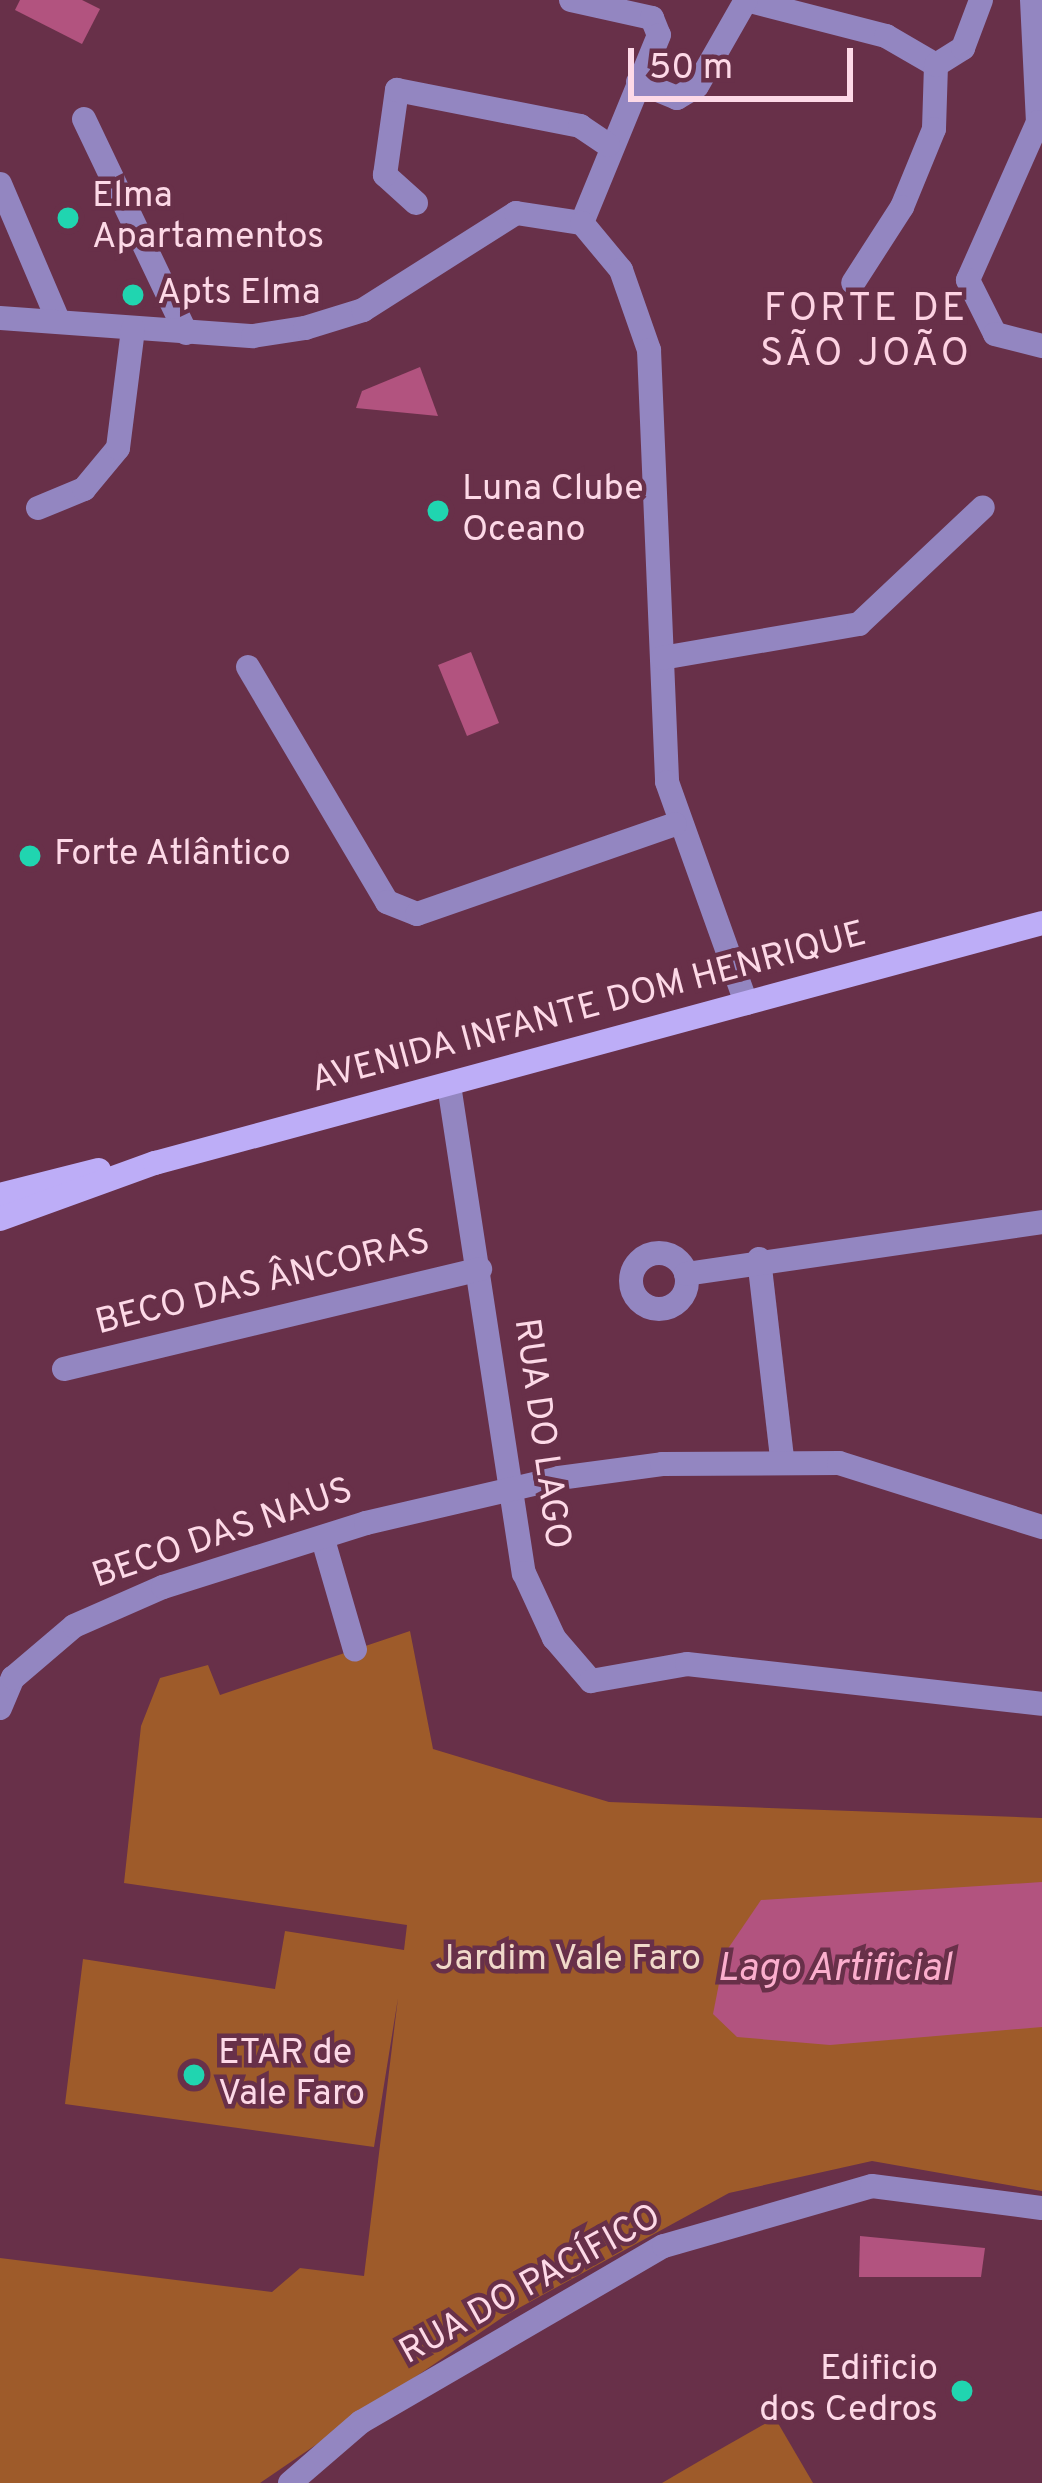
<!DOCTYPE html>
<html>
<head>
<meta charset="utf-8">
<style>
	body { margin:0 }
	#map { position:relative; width:1042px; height:2483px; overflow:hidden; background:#683049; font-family:Overpass,sans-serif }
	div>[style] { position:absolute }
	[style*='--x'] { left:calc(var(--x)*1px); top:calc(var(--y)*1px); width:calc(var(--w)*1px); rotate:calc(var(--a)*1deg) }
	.green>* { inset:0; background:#9e5b2a }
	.water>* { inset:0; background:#b2537f }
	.street>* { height:24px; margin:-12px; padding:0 12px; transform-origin:12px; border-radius:12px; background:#9386c1 }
	.street>.ring { margin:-12px; padding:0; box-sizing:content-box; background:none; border:24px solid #9386c1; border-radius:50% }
	.secondary>* { height:24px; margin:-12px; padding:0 12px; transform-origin:12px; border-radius:12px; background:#bdadf7 }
	.dots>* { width:33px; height:33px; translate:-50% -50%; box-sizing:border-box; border:6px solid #683049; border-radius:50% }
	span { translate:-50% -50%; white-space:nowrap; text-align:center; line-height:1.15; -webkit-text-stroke:9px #683049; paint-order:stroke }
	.poi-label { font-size:36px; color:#fdd9e7 }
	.left { translate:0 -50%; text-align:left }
	.right { translate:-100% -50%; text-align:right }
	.street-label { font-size:36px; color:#fdd9e7 }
	.park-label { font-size:36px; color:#f0d9ca }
	.neighbourhood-label { font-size:39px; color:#fdd2e2; letter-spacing:3px }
	.water-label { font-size:39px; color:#fbaecd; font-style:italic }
	.scale { position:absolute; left:628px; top:48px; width:225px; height:54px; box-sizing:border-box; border:6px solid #fdd9e7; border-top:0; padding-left:15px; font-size:36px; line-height:42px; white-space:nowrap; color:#fdd9e7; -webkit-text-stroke:9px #683049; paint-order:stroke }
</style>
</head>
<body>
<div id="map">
	<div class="green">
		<div style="clip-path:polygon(410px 1631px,433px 1749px,609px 1802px,1042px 1818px,1042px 2191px,872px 2161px,729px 2193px,506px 2315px,260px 2483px,0 2483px,0 2258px,272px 2292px,300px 2268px,364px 2276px,398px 1998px,374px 2147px,65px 2104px,83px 1959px,275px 1989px,285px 1931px,404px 1950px,407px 1925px,124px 1883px,141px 1726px,160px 1678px,208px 1665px,220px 1695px)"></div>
		<div style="clip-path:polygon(775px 2418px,813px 2483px,662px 2483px,703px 2459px)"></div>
	</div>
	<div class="water">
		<div style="clip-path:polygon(20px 0,82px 0,100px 9px,82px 44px,15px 10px)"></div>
		<div style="clip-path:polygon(420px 367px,438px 416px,356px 408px,362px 391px)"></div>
		<div style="clip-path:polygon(471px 652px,499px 723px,467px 736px,438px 665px)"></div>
		<div style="clip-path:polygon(1042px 1882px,1042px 2027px,830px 2045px,737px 2037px,713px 2014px,725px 1953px,761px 1900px)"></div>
		<div style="clip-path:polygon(860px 2236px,985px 2248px,981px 2277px,859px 2277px)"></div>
	</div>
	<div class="street">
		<div style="--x:571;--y:0;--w:83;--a:12.5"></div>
		<div style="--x:652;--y:18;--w:18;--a:68"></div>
		<div style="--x:659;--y:35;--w:203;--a:112.3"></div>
		<div style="--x:746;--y:0;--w:145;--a:14.4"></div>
		<div style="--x:886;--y:36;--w:58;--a:30.1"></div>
		<div style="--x:936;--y:65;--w:64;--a:91.8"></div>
		<div style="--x:934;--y:129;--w:84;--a:112.3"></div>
		<div style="--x:902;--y:207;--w:90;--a:122.8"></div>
		<div style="--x:1032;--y:0;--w:122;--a:87.2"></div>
		<div style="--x:1038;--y:122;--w:173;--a:113.9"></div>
		<div style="--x:968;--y:280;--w:60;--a:63.4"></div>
		<div style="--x:995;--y:334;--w:49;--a:14.3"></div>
		<div style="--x:936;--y:65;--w:32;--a:-32"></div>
		<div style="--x:963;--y:48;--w:51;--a:-69.4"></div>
		<div style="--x:638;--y:82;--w:42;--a:22.3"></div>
		<div style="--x:677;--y:98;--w:23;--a:-31"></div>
		<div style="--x:697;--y:86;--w:99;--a:-60.3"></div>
		<div style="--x:84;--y:119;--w:237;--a:64.5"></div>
		<div style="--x:0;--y:184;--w:150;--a:66.9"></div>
		<div style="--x:416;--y:203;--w:42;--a:-137.9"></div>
		<div style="--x:385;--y:175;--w:86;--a:-82"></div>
		<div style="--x:397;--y:90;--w:187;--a:11.1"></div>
		<div style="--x:580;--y:126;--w:34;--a:34"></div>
		<div style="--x:0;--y:318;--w:254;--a:4.1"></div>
		<div style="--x:253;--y:336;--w:53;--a:-8.7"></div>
		<div style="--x:305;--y:328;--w:61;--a:-17.2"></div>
		<div style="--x:363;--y:310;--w:181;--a:-32.4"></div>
		<div style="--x:516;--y:213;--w:67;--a:8.6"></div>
		<div style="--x:582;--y:223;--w:61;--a:50.3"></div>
		<div style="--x:621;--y:270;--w:85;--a:70.7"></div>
		<div style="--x:649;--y:350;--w:432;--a:87.6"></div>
		<div style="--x:667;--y:782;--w:235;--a:70.3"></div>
		<div style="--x:38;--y:508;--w:50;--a:-22.4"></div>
		<div style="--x:84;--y:489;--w:53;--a:-50.3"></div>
		<div style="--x:118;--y:448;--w:120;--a:-82.8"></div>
		<div style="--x:662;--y:658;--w:200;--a:-9.8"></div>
		<div style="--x:859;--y:624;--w:170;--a:-43.3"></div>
		<div style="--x:248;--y:667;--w:273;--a:59.4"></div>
		<div style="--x:387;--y:902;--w:32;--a:22"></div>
		<div style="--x:417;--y:914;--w:273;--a:-19.2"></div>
		<div style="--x:449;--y:1085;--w:494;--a:81.3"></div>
		<div style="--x:524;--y:1573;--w:72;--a:65.2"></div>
		<div style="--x:554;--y:1638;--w:57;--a:49.3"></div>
		<div style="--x:591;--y:1681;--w:97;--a:-10"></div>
		<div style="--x:687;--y:1664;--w:357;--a:6.4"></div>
		<div class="ring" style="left:631px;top:1253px;width:32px;height:32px"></div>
		<div style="--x:759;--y:1259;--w:199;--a:83.4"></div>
		<div style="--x:686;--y:1274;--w:360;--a:-8.3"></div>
		<div style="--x:64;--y:1369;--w:428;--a:-13.5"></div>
		<div style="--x:324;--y:1543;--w:111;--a:73.8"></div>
		<div style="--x:0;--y:1708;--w:33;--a:-67"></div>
		<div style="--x:13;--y:1678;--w:80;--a:-40.4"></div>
		<div style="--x:74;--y:1626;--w:97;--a:-23.7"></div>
		<div style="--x:163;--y:1587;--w:213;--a:-17.5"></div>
		<div style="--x:366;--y:1523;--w:198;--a:-13.1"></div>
		<div style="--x:559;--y:1478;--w:104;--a:-7.7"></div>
		<div style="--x:662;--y:1464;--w:177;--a:-0.3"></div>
		<div style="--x:839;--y:1463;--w:213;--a:17.5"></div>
		<div style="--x:290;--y:2483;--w:94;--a:-40.7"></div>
		<div style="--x:361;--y:2422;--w:350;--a:-30.2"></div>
		<div style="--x:664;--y:2246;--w:216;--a:-16.1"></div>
		<div style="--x:872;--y:2186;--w:171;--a:7.4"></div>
	</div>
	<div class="secondary">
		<div style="--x:0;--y:1195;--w:102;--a:-14.2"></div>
		<div style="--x:0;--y:1219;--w:165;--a:-19.9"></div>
		<div style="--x:155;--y:1163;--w:919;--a:-15.14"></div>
	</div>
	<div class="dots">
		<div style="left:68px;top:218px;background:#20d5b0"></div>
		<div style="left:133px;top:295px;background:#20d5b0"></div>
		<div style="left:438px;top:511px;background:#20d5b0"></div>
		<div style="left:30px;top:856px;background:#20d5b0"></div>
		<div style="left:194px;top:2075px;background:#20d5b0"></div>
		<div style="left:962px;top:2391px;background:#20d5b0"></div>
	</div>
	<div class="poi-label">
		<span class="left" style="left:92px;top:218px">Elma<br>Apartamentos</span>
		<span class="left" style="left:157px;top:295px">Apts Elma</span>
		<span class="left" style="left:462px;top:511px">Luna Clube<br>Oceano</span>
		<span class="left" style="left:54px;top:856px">Forte Atlântico</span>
		<span class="left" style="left:218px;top:2075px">ETAR de<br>Vale Faro</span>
		<span class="right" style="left:938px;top:2391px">Edificio<br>dos Cedros</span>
	</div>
	<div class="street-label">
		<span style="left:589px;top:1009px;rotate:-15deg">AVENIDA INFANTE DOM HENRIQUE</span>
		<span style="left:263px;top:1284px;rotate:-14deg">BECO DAS ÂNCORAS</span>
		<span style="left:540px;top:1434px;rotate:82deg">RUA DO LAGO</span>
		<span style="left:223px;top:1535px;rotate:-19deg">BECO DAS NAUS</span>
		<span style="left:531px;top:2286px;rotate:-29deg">RUA DO PACÍFICO</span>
	</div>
	<div class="park-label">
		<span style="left:568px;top:1961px">Jardim Vale Faro</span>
	</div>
	<div class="neighbourhood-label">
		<span style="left:866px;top:334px">FORTE DE<br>SÃO JOÃO</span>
	</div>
	<div class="water-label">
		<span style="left:834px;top:1971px">Lago Artificial</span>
	</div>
	<div class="scale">50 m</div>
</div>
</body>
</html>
